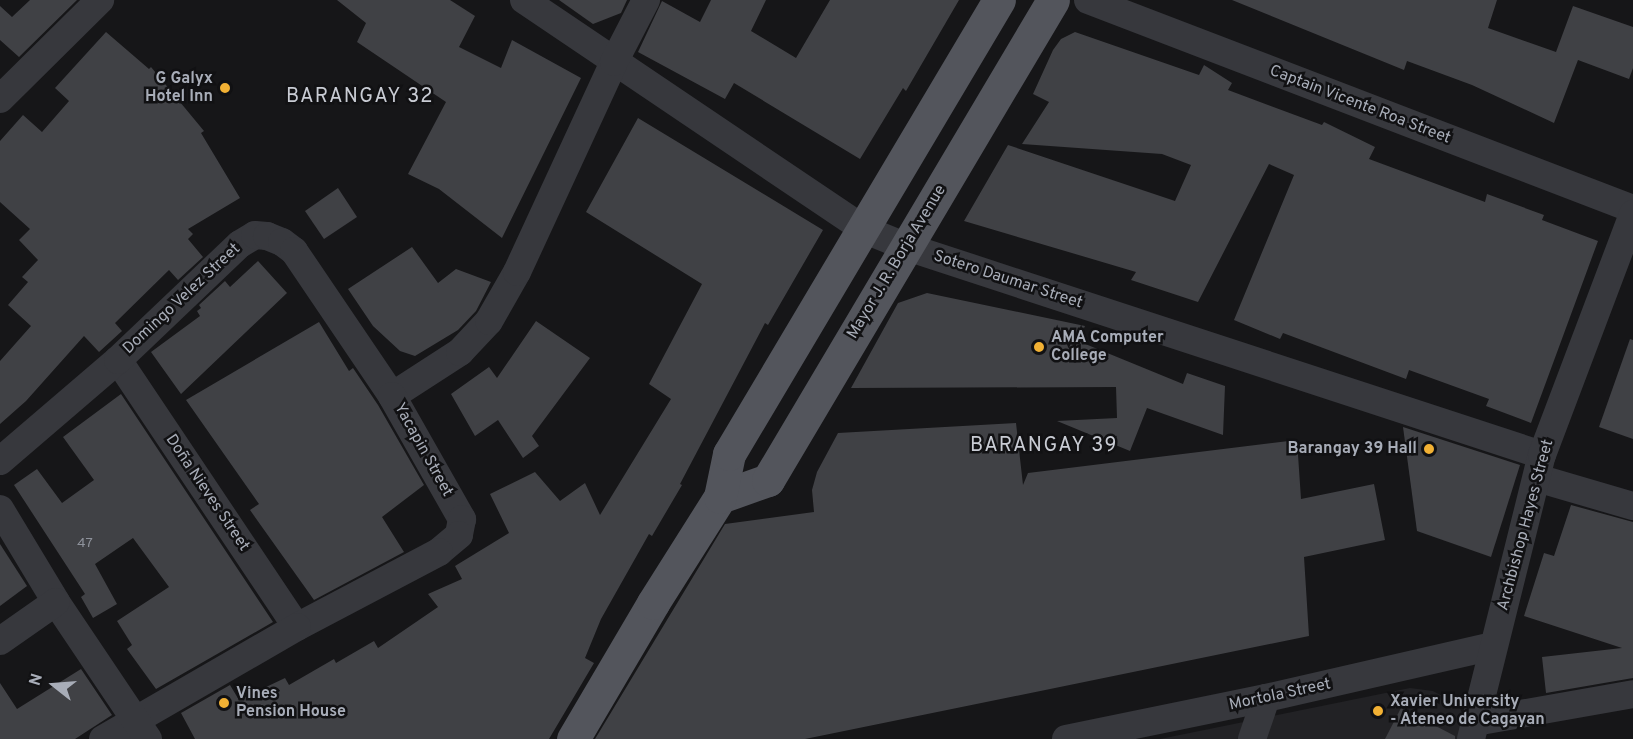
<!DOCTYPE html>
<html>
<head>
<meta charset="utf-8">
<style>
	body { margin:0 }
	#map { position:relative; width:1633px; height:739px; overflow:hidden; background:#161618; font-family:Overpass,sans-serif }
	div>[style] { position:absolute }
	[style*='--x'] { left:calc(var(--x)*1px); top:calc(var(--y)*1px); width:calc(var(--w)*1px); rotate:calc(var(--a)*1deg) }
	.built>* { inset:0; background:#222225 }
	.building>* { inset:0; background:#404145 }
	.minor>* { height:28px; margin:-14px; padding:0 14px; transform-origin:14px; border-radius:14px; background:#37383d }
	.major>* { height:33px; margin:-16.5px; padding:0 16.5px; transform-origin:16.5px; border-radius:16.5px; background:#53555c }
	.dots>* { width:16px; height:16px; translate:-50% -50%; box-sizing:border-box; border:3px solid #111113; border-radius:50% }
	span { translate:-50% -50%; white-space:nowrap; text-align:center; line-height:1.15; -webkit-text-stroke:5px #111113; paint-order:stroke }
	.number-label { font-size:14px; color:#8e929b }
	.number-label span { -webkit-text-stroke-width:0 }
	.poi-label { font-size:16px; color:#a8adb8; font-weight:700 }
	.right { translate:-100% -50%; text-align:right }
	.left { translate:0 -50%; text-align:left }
	.street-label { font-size:16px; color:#a8adb8 }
	.quarter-label { font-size:20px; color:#c9ccd4; letter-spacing:1.5px }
	.north { position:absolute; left:24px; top:655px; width:60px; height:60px; -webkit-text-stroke:4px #111113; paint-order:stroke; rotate:287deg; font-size:16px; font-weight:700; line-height:24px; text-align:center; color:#a8adb8 }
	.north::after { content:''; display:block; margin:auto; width:21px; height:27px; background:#a8adb8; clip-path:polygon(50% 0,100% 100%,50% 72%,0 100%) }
</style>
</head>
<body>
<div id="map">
	<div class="built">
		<div style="clip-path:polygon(1410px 688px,1433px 691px,1458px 705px,1465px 718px,1459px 739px,1160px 739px)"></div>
	</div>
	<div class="building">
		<div style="clip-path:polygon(30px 0,77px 0,19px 57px,0 40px,0 6px,12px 17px)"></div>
		<div style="clip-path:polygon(337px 0,450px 0,475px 16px,459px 47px,501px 68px,512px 40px,581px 78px,502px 238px,439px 189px,408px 174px,446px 102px,357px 42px,366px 23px)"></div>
		<div style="clip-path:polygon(559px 0,627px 0,621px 13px,593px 24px)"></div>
		<div style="clip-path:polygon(711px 0,766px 0,751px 31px,796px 58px,830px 0,959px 0,906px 91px,903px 88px,860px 159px,734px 83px,725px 99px,638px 52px,662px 1px,700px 22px)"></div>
		<div style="clip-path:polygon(1232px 0,1497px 0,1488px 28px,1556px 52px,1573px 6px,1633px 27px,1633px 68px,1629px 79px,1578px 60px,1554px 123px,1472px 85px,1407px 61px,1404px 70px)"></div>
		<div style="clip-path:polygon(106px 32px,149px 69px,151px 67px,204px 131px,201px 133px,240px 198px,188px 229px,193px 234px,188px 239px,203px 257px,178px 280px,169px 270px,115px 323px,122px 331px,99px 352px,84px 336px,26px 401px,0 424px,0 361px,31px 326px,8px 305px,28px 282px,22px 277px,38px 260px,19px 240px,30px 229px,0 202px,0 141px,23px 115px,42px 132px,69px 101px,55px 88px)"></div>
		<div style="clip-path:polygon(1075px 32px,1199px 75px,1204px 65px,1232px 83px,1228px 90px,1322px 125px,1324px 122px,1375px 147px,1369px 159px,1485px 202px,1487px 194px,1544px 215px,1542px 220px,1598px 241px,1531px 423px,1486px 406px,1489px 399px,1409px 370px,1406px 379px,1283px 333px,1280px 339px,1234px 320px,1294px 175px,1269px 164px,1198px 302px,1131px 280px,1136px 272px,964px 221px,1008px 145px,1175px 201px,1191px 165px,1162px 154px,1022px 144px,1049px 102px,1033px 94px,1053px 50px,1061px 39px)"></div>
		<div style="clip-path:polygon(638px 118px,823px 230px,768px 325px,765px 323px,680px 484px,682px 485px,652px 536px,649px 534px,601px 619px,585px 658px,594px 663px,549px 739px,195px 739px,181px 713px,230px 685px,239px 700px,285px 678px,289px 685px,334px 659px,336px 663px,374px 641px,378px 648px,438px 607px,428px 594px,462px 579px,455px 566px,509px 533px,490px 494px,535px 472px,560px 501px,585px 483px,600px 515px,671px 399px,649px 384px,702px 284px,586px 212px)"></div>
		<div style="clip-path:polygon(338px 188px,357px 217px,324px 239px,305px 211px)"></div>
		<div style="clip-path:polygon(412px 247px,438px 283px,456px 269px,491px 282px,476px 311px,458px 330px,415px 356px,400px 351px,373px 326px,348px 289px)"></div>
		<div style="clip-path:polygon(258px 261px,287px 293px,181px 394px,151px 352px,200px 316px,197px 311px,201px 308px,199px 305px,225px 281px,230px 287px)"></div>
		<div style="clip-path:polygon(927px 293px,1085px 326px,1078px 341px,1183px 384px,1187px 373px,1225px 386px,1223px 435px,1147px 408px,1130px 451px,1057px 421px,1117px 418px,1116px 387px,851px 388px,898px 303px)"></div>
		<div style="clip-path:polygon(536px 321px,590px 358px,532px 436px,539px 446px,523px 458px,498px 420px,475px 436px,451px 394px,489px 367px,497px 378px)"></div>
		<div style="clip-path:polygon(319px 322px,349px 371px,353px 368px,378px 405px,424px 485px,382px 517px,404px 552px,314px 600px,250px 510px,259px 504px,186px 400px)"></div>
		<div style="clip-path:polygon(1630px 339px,1633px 340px,1633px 439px,1599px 427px)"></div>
		<div style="clip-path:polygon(121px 394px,273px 622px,156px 689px,127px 649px,132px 645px,117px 621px,169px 587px,133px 538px,95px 564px,117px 604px,93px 618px,81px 597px,85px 594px,14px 485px,37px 469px,62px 503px,94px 480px,63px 437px)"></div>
		<div style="clip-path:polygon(1016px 423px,1023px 485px,1028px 473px,1297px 440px,1301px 499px,1374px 484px,1385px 540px,1304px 557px,1309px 636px,805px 739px,595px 739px,725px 524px,814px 512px,812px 490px,817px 472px,838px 433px)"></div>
		<div style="clip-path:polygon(1403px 427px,1520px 465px,1491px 557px,1417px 531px)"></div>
		<div style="clip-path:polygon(1571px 505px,1633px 522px,1633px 678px,1546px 693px,1542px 657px,1622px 648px,1524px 616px,1544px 553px,1554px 556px)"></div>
		<div style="clip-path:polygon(0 544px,27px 586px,0 606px)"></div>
		<div style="clip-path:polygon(81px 669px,112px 715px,75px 739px,0 739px,0 683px,17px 709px)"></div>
		<div style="clip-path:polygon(1401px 708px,1455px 736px,1455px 739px,1385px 739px)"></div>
	</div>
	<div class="minor">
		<div style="--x:524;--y:0;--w:409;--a:34"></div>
		<div style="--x:863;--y:229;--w:48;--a:22.2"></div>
		<div style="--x:907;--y:247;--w:668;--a:18.14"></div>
		<div style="--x:1088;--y:0;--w:584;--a:20.98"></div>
		<div style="--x:0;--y:99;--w:141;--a:-44.7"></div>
		<div style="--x:118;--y:360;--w:321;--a:56.2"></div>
		<div style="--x:392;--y:396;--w:81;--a:-32.9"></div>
		<div style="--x:460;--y:352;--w:42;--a:-46.9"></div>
		<div style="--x:489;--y:321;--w:56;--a:-60.3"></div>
		<div style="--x:517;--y:272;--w:231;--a:-65.2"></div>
		<div style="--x:614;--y:62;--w:70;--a:-62.7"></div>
		<div style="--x:0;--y:461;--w:155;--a:-40.6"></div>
		<div style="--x:118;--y:360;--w:168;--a:-43.6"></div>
		<div style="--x:240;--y:244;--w:17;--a:-31"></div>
		<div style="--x:255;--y:235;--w:12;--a:5"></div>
		<div style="--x:267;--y:236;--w:16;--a:22"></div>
		<div style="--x:282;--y:242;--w:15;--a:37"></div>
		<div style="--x:294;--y:251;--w:175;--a:55.9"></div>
		<div style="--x:392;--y:396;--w:142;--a:60.4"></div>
		<div style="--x:462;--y:519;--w:16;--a:101"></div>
		<div style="--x:459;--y:535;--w:26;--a:140"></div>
		<div style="--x:439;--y:552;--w:161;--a:152.2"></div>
		<div style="--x:297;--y:627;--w:224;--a:150"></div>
		<div style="--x:1537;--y:478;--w:100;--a:16.3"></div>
		<div style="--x:0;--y:509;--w:109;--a:58.9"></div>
		<div style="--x:56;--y:602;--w:165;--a:56.1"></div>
		<div style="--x:0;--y:641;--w:68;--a:-34.9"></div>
		<div style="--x:1475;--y:722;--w:160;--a:-10"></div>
		<div style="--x:1066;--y:739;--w:204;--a:-11.6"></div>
		<div style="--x:1266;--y:698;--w:233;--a:-12.9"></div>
		<div style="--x:1252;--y:739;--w:43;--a:-71.1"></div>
		<div style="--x:1471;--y:739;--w:293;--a:-76"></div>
		<div style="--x:1542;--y:455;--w:258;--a:-69.3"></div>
	</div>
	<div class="major">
		<div style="--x:720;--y:497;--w:51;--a:-19.5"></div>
		<div style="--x:768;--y:480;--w:558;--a:-59.3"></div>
		<div style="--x:573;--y:739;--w:158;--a:-59.5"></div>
		<div style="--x:653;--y:603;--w:125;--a:-57.7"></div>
		<div style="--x:720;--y:497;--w:44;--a:-78.2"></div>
		<div style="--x:729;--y:454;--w:528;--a:-59.26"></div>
	</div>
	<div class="dots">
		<div style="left:225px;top:88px;background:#f2b134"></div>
		<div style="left:1039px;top:347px;background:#f2b134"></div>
		<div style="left:1429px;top:449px;background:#f2b134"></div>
		<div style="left:224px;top:703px;background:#f2b134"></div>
		<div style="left:1378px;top:711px;background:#f2b134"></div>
	</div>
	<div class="number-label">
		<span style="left:85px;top:544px">47</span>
	</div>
	<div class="poi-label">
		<span class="right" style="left:213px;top:88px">G Galyx<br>Hotel Inn</span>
		<span class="left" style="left:1051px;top:347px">AMA Computer<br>College</span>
		<span class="right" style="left:1417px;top:449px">Barangay 39 Hall</span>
		<span class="left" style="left:236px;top:703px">Vines<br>Pension House</span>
		<span class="left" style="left:1390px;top:711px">Xavier University<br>- Ateneo de Cagayan</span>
	</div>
	<div class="street-label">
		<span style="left:1360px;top:105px;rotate:21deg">Captain Vicente Roa Street</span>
		<span style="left:897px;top:262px;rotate:-59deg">Mayor J. R. Borja Avenue</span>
		<span style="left:1008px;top:280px;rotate:18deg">Sotero Daumar Street</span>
		<span style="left:182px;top:299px;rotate:-43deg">Domingo Velez Street</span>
		<span style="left:423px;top:450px;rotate:61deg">Yacapin Street</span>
		<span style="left:207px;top:493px;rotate:56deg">Doña Nieves Street</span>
		<span style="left:1526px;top:525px;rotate:-75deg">Archbishop Hayes Street</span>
		<span style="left:1280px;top:695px;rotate:-12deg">Mortola Street</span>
	</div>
	<div class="quarter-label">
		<span style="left:360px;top:97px">BARANGAY 32</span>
		<span style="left:1044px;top:446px">BARANGAY 39</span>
	</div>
	<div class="north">N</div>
</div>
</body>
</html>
